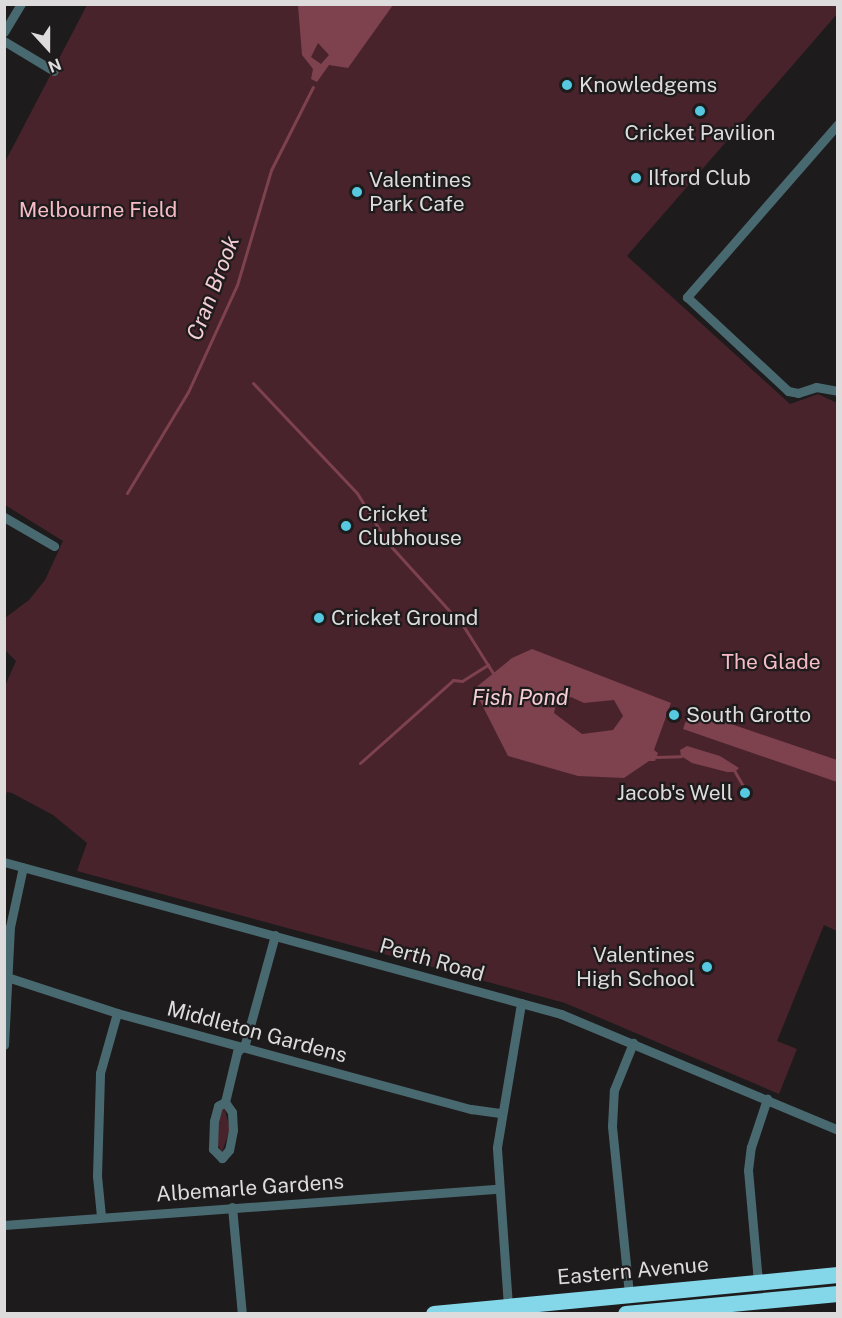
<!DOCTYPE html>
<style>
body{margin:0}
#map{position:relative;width:842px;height:1318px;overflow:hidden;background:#1e1b1c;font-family:"Public Sans",sans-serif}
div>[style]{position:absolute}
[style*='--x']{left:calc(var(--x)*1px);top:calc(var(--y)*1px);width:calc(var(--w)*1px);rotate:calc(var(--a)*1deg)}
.green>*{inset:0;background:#48232b}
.water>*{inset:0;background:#7e414e}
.stream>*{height:3px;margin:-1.5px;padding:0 1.5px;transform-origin:1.5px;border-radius:1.5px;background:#7e414e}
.street>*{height:9px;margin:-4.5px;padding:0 4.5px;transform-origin:4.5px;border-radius:4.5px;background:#496970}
.highway>*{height:16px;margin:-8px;padding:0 8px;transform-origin:8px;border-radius:8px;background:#83d7e9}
.dots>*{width:16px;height:16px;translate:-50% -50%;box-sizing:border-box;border:3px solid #1e1b1c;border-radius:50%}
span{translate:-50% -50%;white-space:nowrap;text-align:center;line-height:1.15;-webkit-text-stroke:4.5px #1e1b1c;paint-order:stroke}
.poi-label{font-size:21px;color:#dddbdc}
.left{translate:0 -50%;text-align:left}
.right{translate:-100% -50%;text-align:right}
.park-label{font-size:21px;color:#f6bbc5}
.street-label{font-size:21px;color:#dddbdc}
.water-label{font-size:22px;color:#f5cdd4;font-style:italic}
.frame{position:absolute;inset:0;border:6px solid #dddbdc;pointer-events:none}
.north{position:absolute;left:18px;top:18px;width:60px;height:60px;-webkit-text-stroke:4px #1e1b1c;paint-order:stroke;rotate:159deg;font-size:16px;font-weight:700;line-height:24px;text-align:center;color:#dddbdc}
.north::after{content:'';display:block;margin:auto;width:21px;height:27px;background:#dddbdc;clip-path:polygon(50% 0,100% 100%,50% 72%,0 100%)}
</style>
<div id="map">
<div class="green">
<i style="clip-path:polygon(87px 5px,837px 5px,837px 14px,627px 256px,790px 404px,818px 394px,837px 403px,837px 931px,824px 925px,777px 1041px,797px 1049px,779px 1094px,565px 1003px,77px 871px,87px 843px,53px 815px,12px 793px,7px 792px,5px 799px,5px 686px,16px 661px,5px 650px,5px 618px,29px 600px,45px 580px,63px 541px,5px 505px,5px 162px)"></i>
<i style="clip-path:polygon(224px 1107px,230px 1129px,222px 1152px,215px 1140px,220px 1110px)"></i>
</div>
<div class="water">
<i style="clip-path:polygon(evenodd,298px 5px,298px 4px,393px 5px,348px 68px,329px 65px,317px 82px,311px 79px,313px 69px,302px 55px,298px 5px,318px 43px,329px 55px,321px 64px,311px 57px,318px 43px)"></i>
<i style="clip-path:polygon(evenodd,532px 649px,671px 703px,654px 750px,658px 753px,655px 761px,649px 761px,624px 778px,578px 776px,508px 756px,474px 689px,512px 658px,532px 649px,571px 697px,584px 703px,614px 700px,623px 716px,613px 730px,582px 734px,554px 713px,556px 704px,571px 697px)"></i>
<i style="clip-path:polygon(690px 710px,837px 760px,837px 782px,683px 729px)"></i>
<i style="clip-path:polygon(687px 746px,720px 756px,739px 768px,735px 772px,727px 772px,692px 763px,681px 756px,680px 750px)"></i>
</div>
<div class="stream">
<i style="--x:253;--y:383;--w:151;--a:46.6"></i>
<i style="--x:357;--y:493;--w:57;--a:58.5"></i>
<i style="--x:387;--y:542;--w:115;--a:47.8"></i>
<i style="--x:464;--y:627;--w:54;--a:57.8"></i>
<i style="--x:127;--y:493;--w:118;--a:-58.9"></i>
<i style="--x:188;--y:392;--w:118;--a:-65.4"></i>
<i style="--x:237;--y:285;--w:120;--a:-73.5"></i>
<i style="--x:271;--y:170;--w:93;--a:-63.2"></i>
<i style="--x:667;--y:714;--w:4;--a:14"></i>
<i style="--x:656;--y:757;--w:25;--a:-2"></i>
<i style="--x:360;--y:763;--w:125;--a:-41.7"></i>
<i style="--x:453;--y:680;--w:9;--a:6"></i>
<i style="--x:462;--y:681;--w:31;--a:-32"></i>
<i style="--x:735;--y:772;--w:16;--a:60"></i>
<i style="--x:744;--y:791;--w:2;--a:63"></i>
</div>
<div class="street">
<i style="--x:4;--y:32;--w:33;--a:-59"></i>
<i style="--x:4;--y:41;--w:58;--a:31"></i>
<i style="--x:838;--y:124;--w:230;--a:131.1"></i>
<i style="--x:687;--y:297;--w:138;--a:42.9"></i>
<i style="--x:788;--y:391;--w:10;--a:11"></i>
<i style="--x:798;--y:393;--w:19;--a:-18"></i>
<i style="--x:816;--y:387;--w:22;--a:10"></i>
<i style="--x:4;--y:517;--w:58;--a:30.1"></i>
<i style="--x:4;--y:862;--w:577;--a:15.26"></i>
<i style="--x:561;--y:1014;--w:300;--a:22.7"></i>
<i style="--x:7;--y:977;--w:116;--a:18.1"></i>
<i style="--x:117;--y:1013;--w:367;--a:15.2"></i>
<i style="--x:471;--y:1109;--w:29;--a:8"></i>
<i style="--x:4;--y:1045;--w:118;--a:-87.1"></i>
<i style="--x:10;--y:927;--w:61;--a:-77.8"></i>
<i style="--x:225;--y:1102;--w:12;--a:55"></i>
<i style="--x:232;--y:1112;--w:18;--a:87"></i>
<i style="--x:233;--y:1130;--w:20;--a:101"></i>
<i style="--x:229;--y:1150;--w:11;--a:131"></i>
<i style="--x:222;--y:1158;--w:13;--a:-135"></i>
<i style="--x:213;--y:1149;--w:28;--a:-88"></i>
<i style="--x:214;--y:1121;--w:16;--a:-75"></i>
<i style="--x:218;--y:1106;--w:8;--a:-30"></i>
<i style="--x:225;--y:1102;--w:51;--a:-76.5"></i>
<i style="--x:237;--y:1052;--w:11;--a:-45"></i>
<i style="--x:245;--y:1044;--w:113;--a:-74.6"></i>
<i style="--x:232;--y:1207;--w:107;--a:84.7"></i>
<i style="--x:101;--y:1216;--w:40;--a:-95.7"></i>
<i style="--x:97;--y:1176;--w:103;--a:-88.3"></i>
<i style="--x:100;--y:1073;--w:62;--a:-74.2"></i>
<i style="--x:4;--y:1225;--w:495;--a:-4.2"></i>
<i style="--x:758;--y:1282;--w:112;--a:-95.1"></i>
<i style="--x:748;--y:1170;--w:23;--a:-83"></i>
<i style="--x:751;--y:1147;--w:51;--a:-71.6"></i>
<i style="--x:629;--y:1294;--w:169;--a:-95.8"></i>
<i style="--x:612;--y:1126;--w:36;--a:-87"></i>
<i style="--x:614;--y:1090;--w:51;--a:-68"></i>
<i style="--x:508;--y:1306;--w:159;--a:-94"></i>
<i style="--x:497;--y:1147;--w:146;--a:-80.5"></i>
</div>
<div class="highway">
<i style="--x:434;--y:1314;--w:406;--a:-5.5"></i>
<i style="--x:626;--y:1314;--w:213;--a:-5.4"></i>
</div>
<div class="dots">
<i style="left:567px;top:85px;background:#56c9e1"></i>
<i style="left:700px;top:111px;background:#56c9e1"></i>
<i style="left:636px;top:178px;background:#56c9e1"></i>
<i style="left:357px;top:192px;background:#56c9e1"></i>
<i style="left:346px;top:526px;background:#56c9e1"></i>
<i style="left:319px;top:618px;background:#56c9e1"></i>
<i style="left:674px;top:715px;background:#56c9e1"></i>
<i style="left:745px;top:793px;background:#56c9e1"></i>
<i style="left:707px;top:967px;background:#56c9e1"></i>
</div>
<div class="poi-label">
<span class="left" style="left:579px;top:85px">Knowledgems</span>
<span style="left:700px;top:133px">Cricket Pavilion</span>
<span class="left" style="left:648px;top:178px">Ilford Club</span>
<span class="left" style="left:369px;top:192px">Valentines<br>Park Cafe</span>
<span class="left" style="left:358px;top:526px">Cricket<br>Clubhouse</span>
<span class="left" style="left:331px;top:618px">Cricket Ground</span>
<span class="left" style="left:686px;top:715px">South Grotto</span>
<span class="right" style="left:733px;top:793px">Jacob's Well</span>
<span class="right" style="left:695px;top:967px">Valentines<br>High School</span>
</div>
<div class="park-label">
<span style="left:98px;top:210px">Melbourne Field</span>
<span style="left:771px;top:662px">The Glade</span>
</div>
<div class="street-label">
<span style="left:432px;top:960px;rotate:16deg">Perth Road</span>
<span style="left:257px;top:1032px;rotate:15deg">Middleton Gardens</span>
<span style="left:250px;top:1188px;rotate:-4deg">Albemarle Gardens</span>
<span style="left:633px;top:1271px;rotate:-5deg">Eastern Avenue</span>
</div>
<div class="water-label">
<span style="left:213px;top:288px;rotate:-69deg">Cran Brook</span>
<span style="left:520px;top:698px">Fish Pond</span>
</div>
<div class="frame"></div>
<div class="north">N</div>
</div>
